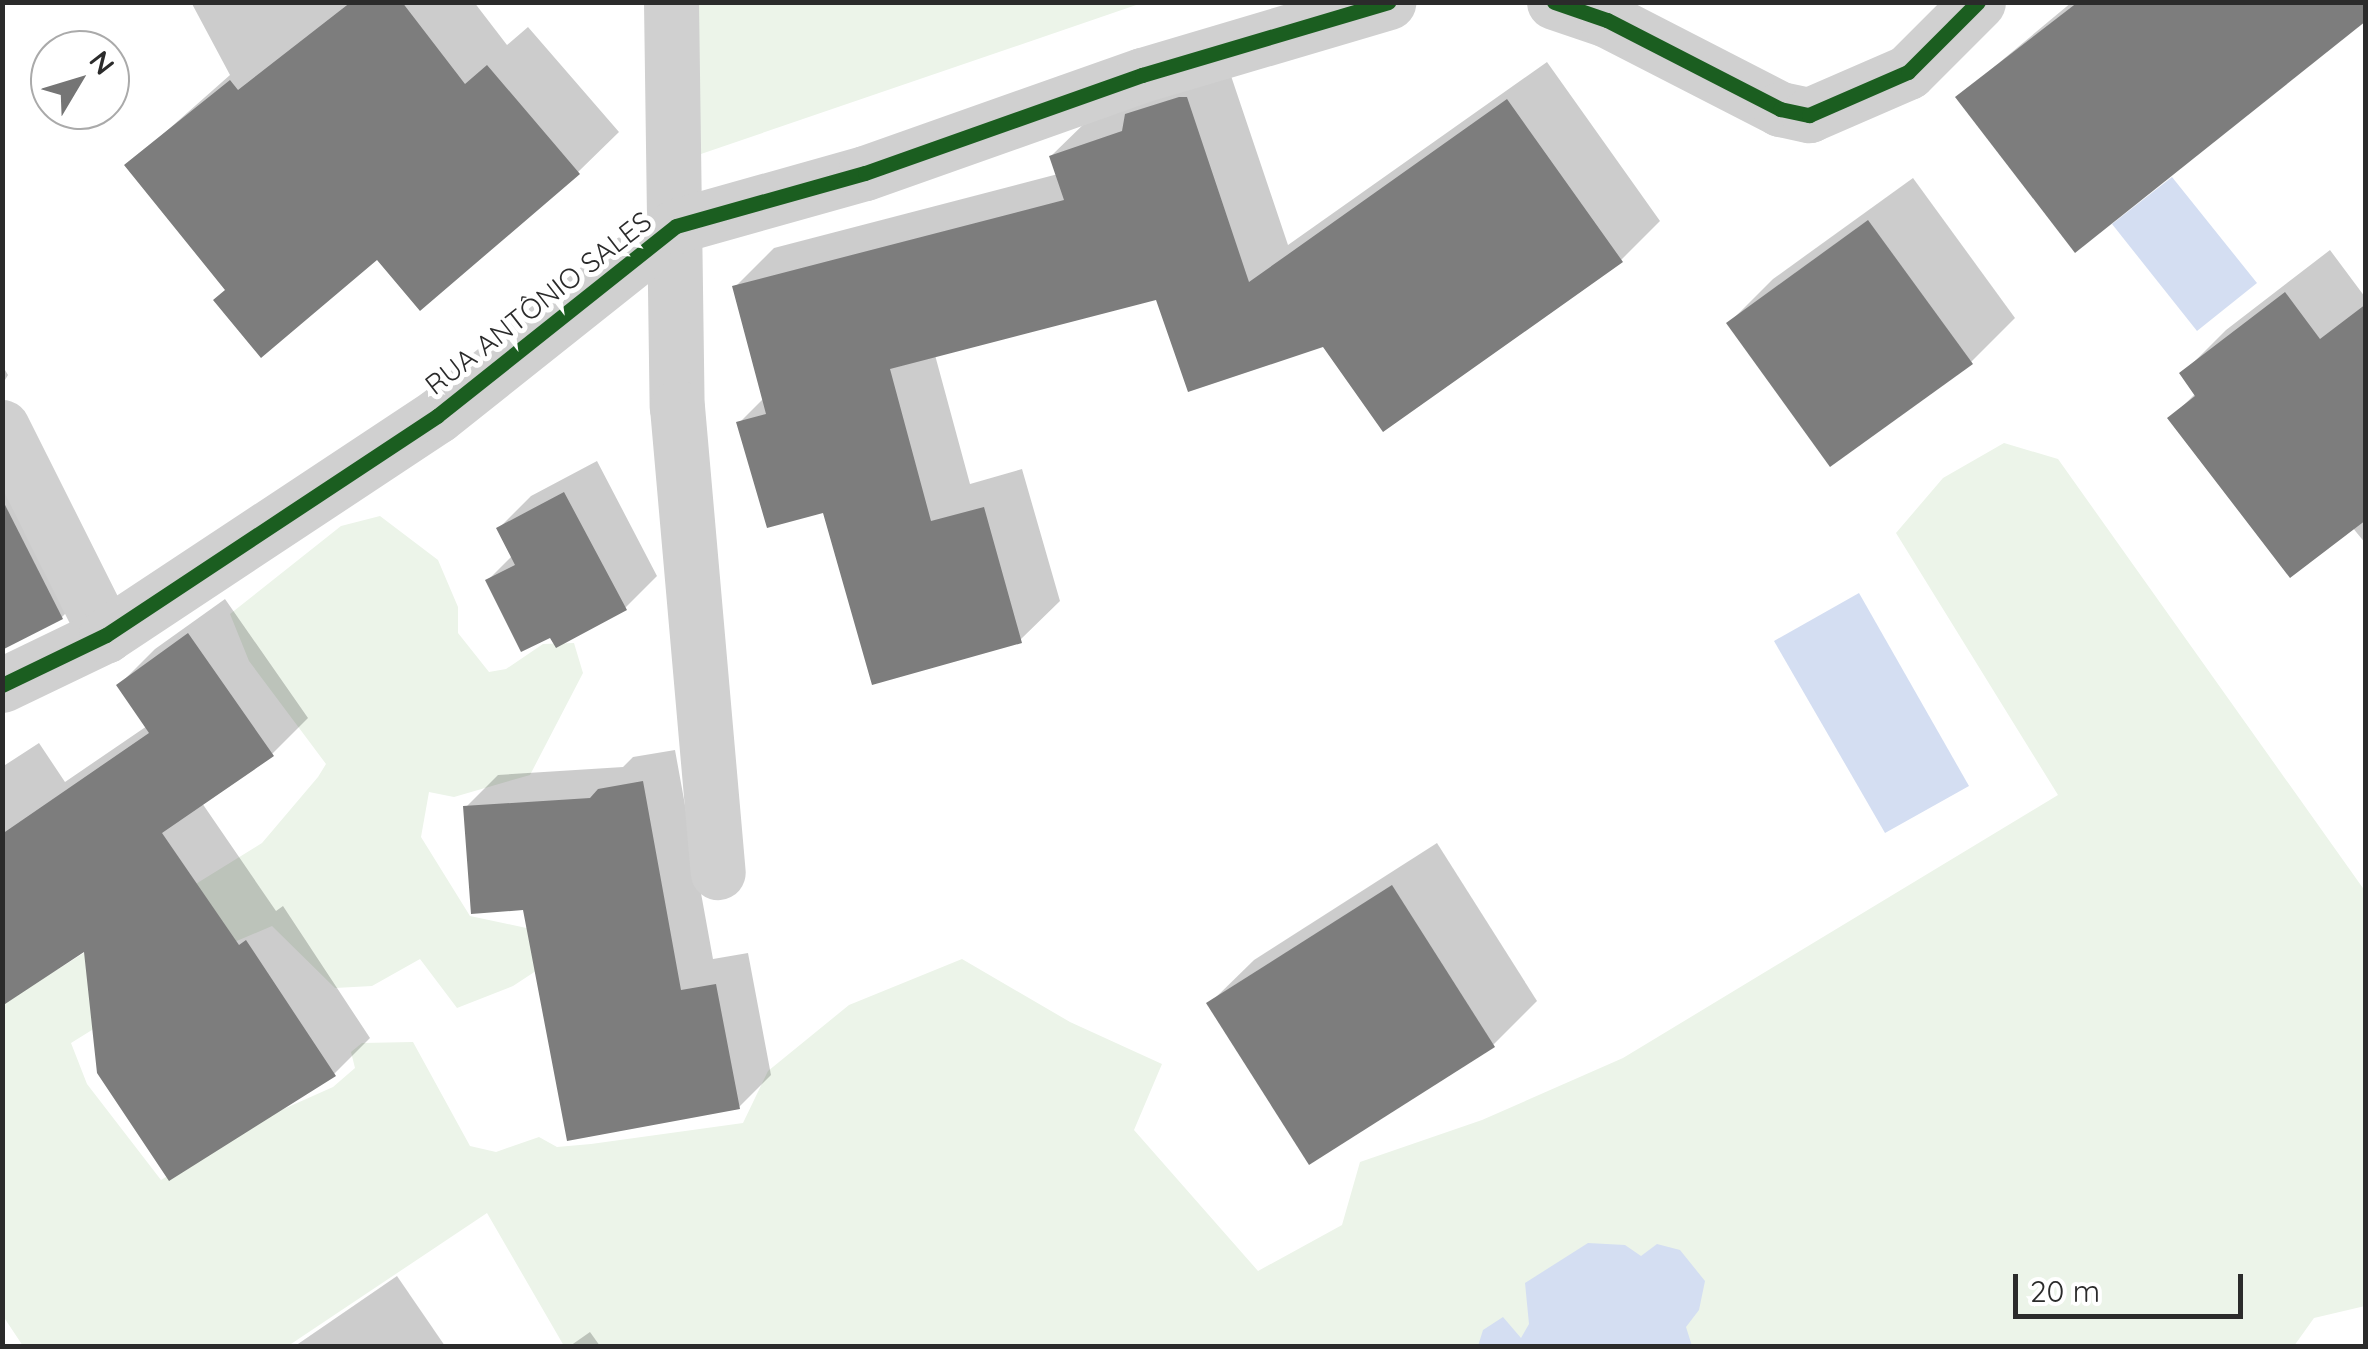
<!DOCTYPE html>
<meta charset="utf-8">
<style>
body{margin:0}
#map{position:relative;width:2368px;height:1349px;overflow:hidden;background:#fff;font-family:Quicksand,sans-serif}
div>[style]{position:absolute}
[style*='--x']{left:calc(var(--x)*1px);top:calc(var(--y)*1px);width:calc(var(--w)*1px);rotate:calc(var(--a)*1deg)}
.green>*{inset:0;background:#ecf4e9}
.water>*{inset:0;background:#d4def2}
.shadow>*{inset:0;background:#0003}
.building>*{inset:0;background:#7d7d7d}
.minor>*{height:55px;margin:-27.5px;padding:0 27.5px;transform-origin:27.5px;border-radius:27.5px;background:#d0d0d0}
.cycleway>*{height:15px;margin:-7.5px;padding:0 7.5px;transform-origin:7.5px;border-radius:7.5px;background:#1b5e20}
span{translate:-50% -50%;white-space:nowrap;text-align:center;line-height:1.15;-webkit-text-stroke:10px #fff;paint-order:stroke}
.street-label{font-size:28px;color:#2b2b2b}
.frame{position:absolute;inset:0;border:5px solid #2b2b2b;pointer-events:none}
.north{position:absolute;left:30px;top:30px;width:100px;height:100px;box-sizing:border-box;background:#fff;border:2px solid #aaa;border-radius:50%;rotate:52deg;font-size:28px;font-weight:700;line-height:40px;text-align:center;color:#2b2b2b}
.north::after{content:'';display:block;margin:auto;width:35px;height:45px;background:#757575;clip-path:polygon(50% 0,100% 100%,50% 72%,0 100%)}
.scale{position:absolute;left:2013px;top:1274px;width:230px;height:45px;box-sizing:border-box;border:5px solid #2b2b2b;border-top:0;padding-left:12px;font-size:30px;line-height:35px;white-space:nowrap;color:#2b2b2b;-webkit-text-stroke:8px #fff;paint-order:stroke}
</style>
<div id="map">
<div class="green">
<i style="clip-path:polygon(691px 2px,1142px 3px,698px 155px)"></i>
<i style="clip-path:polygon(2004px 443px,2058px 459px,2365px 891px,2365px 1306px,2314px 1318px,2294px 1346px,564px 1346px,487px 1213px,288px 1346px,23px 1346px,3px 1316px,3px 1003px,262px 843px,318px 777px,326px 764px,249px 661px,230px 614px,341px 526px,380px 516px,438px 560px,458px 607px,458px 633px,489px 672px,506px 669px,543px 644px,574px 643px,583px 673px,530px 775px,454px 797px,429px 792px,421px 837px,470px 916px,531px 929px,545px 965px,513px 986px,457px 1008px,420px 959px,372px 986px,335px 988px,272px 926px,232px 943px,71px 1043px,87px 1084px,161px 1180px,259px 1120px,333px 1087px,355px 1068px,351px 1052px,362px 1043px,413px 1042px,470px 1146px,496px 1152px,539px 1137px,557px 1147px,591px 1144px,743px 1123px,768px 1071px,849px 1005px,962px 959px,1070px 1022px,1162px 1064px,1134px 1130px,1258px 1271px,1342px 1225px,1360px 1162px,1482px 1120px,1623px 1058px,2058px 795px,1896px 533px,1943px 478px)"></i>
</div>
<div class="water">
<i style="clip-path:polygon(2172px 177px,2257px 283px,2197px 331px,2112px 224px)"></i>
<i style="clip-path:polygon(1859px 593px,1969px 786px,1885px 833px,1774px 641px)"></i>
<i style="clip-path:polygon(1588px 1243px,1625px 1245px,1641px 1256px,1657px 1244px,1680px 1250px,1705px 1281px,1699px 1310px,1686px 1327px,1692px 1346px,1478px 1346px,1483px 1330px,1503px 1317px,1521px 1338px,1529px 1324px,1525px 1283px)"></i>
</div>
<div class="shadow">
<i style="clip-path:polygon(191px 2px,474px 2px,507px 45px,528px 27px,619px 132px,578px 172px,377px 256px,228px 289px,127px 166px,230px 75px)"></i>
<i style="clip-path:polygon(2072px 2px,2366px 2px,1958px 97px)"></i>
<i style="clip-path:polygon(1225px 58px,1288px 245px,1547px 62px,1660px 221px,1621px 260px,1324px 344px,1158px 297px,935px 355px,970px 484px,1022px 469px,1060px 601px,1020px 640px,825px 510px,739px 423px,764px 398px,735px 287px,774px 248px,1058px 174px,1051px 156px,1091px 117px)"></i>
<i style="clip-path:polygon(1913px 178px,2015px 318px,1971px 362px,1729px 323px,1773px 279px)"></i>
<i style="clip-path:polygon(2330px 250px,2365px 297px,2366px 544px,2352px 527px,2170px 419px,2196px 393px,2182px 374px,2226px 330px)"></i>
<i style="clip-path:polygon(2px 365px,8px 375px,2px 385px)"></i>
<i style="clip-path:polygon(2px 418px,89px 590px,62px 617px,2px 643px)"></i>
<i style="clip-path:polygon(597px 461px,657px 576px,625px 608px,550px 635px,488px 580px,513px 555px,499px 528px,531px 496px)"></i>
<i style="clip-path:polygon(225px 599px,308px 718px,272px 754px,202px 803px,276px 911px,283px 906px,370px 1038px,334px 1074px,86px 948px,2px 990px,2px 767px,39px 743px,65px 782px,147px 726px,119px 685px,155px 649px)"></i>
<i style="clip-path:polygon(675px 750px,713px 959px,748px 953px,771px 1075px,739px 1107px,525px 908px,466px 807px,498px 775px,623px 767px,633px 757px)"></i>
<i style="clip-path:polygon(1437px 843px,1537px 1001px,1493px 1045px,1210px 1003px,1254px 960px)"></i>
<i style="clip-path:polygon(397px 1276px,445px 1346px,295px 1346px)"></i>
<i style="clip-path:polygon(590px 1332px,600px 1346px,570px 1346px)"></i>
</div>
<div class="building">
<i style="clip-path:polygon(351px 2px,402px 2px,465px 84px,487px 65px,580px 174px,420px 311px,377px 260px,261px 358px,213px 300px,225px 290px,124px 165px,230px 80px,238px 90px)"></i>
<i style="clip-path:polygon(2078px 2px,2366px 2px,2366px 21px,2075px 253px,1955px 97px)"></i>
<i style="clip-path:polygon(1179px 97px,1187px 97px,1249px 282px,1507px 99px,1623px 262px,1383px 432px,1323px 347px,1188px 392px,1156px 300px,890px 369px,931px 521px,984px 507px,1022px 643px,872px 685px,823px 513px,767px 528px,736px 422px,766px 414px,732px 286px,1064px 200px,1049px 156px,1122px 131px,1125px 114px)"></i>
<i style="clip-path:polygon(1868px 220px,1973px 364px,1830px 467px,1726px 323px)"></i>
<i style="clip-path:polygon(2285px 292px,2320px 339px,2366px 304px,2366px 520px,2290px 578px,2167px 418px,2195px 396px,2179px 373px)"></i>
<i style="clip-path:polygon(564px 492px,627px 610px,556px 648px,550px 638px,521px 652px,485px 580px,515px 565px,496px 528px)"></i>
<i style="clip-path:polygon(2px 499px,63px 619px,2px 650px)"></i>
<i style="clip-path:polygon(188px 633px,274px 756px,162px 833px,239px 945px,246px 940px,336px 1076px,169px 1181px,97px 1073px,84px 952px,2px 1006px,2px 834px,149px 733px,116px 685px)"></i>
<i style="clip-path:polygon(643px 781px,681px 990px,716px 984px,740px 1109px,567px 1141px,523px 910px,471px 914px,463px 806px,590px 798px,598px 789px)"></i>
<i style="clip-path:polygon(1392px 885px,1495px 1047px,1309px 1165px,1206px 1003px)"></i>
</div>
<div class="minor">
<i style="--x:671;--y:2;--w:405;--a:89.2"></i>
<i style="--x:677;--y:407;--w:467;--a:85"></i>
<i style="--x:1554;--y:2;--w:56;--a:18.8"></i>
<i style="--x:1607;--y:20;--w:195;--a:27.2"></i>
<i style="--x:1780;--y:109;--w:30;--a:12"></i>
<i style="--x:1809;--y:115;--w:108;--a:-23.5"></i>
<i style="--x:1908;--y:72;--w:99;--a:-45"></i>
<i style="--x:2;--y:427;--w:233;--a:63.4"></i>
<i style="--x:2;--y:685;--w:115;--a:-25.7"></i>
<i style="--x:106;--y:635;--w:397;--a:-33.5"></i>
<i style="--x:437;--y:416;--w:305;--a:-38.5"></i>
<i style="--x:676;--y:226;--w:196;--a:-15.7"></i>
<i style="--x:865;--y:173;--w:294;--a:-19.5"></i>
<i style="--x:1142;--y:75;--w:257;--a:-16.5"></i>
</div>
<div class="cycleway">
<i style="--x:1554;--y:2;--w:56;--a:18.8"></i>
<i style="--x:1607;--y:20;--w:195;--a:27.2"></i>
<i style="--x:1780;--y:109;--w:30;--a:12"></i>
<i style="--x:1809;--y:115;--w:108;--a:-23.5"></i>
<i style="--x:1908;--y:72;--w:99;--a:-45"></i>
<i style="--x:2;--y:685;--w:115;--a:-25.7"></i>
<i style="--x:106;--y:635;--w:397;--a:-33.5"></i>
<i style="--x:437;--y:416;--w:305;--a:-38.5"></i>
<i style="--x:676;--y:226;--w:196;--a:-15.7"></i>
<i style="--x:865;--y:173;--w:294;--a:-19.5"></i>
<i style="--x:1142;--y:75;--w:257;--a:-16.5"></i>
</div>
<div class="street-label">
<span style="left:538px;top:303px;rotate:-38deg">RUA ANTÔNIO SALES</span>
</div>
<div class="frame"></div>
<div class="north">N</div>
<div class="scale">20 m</div>
</div>
